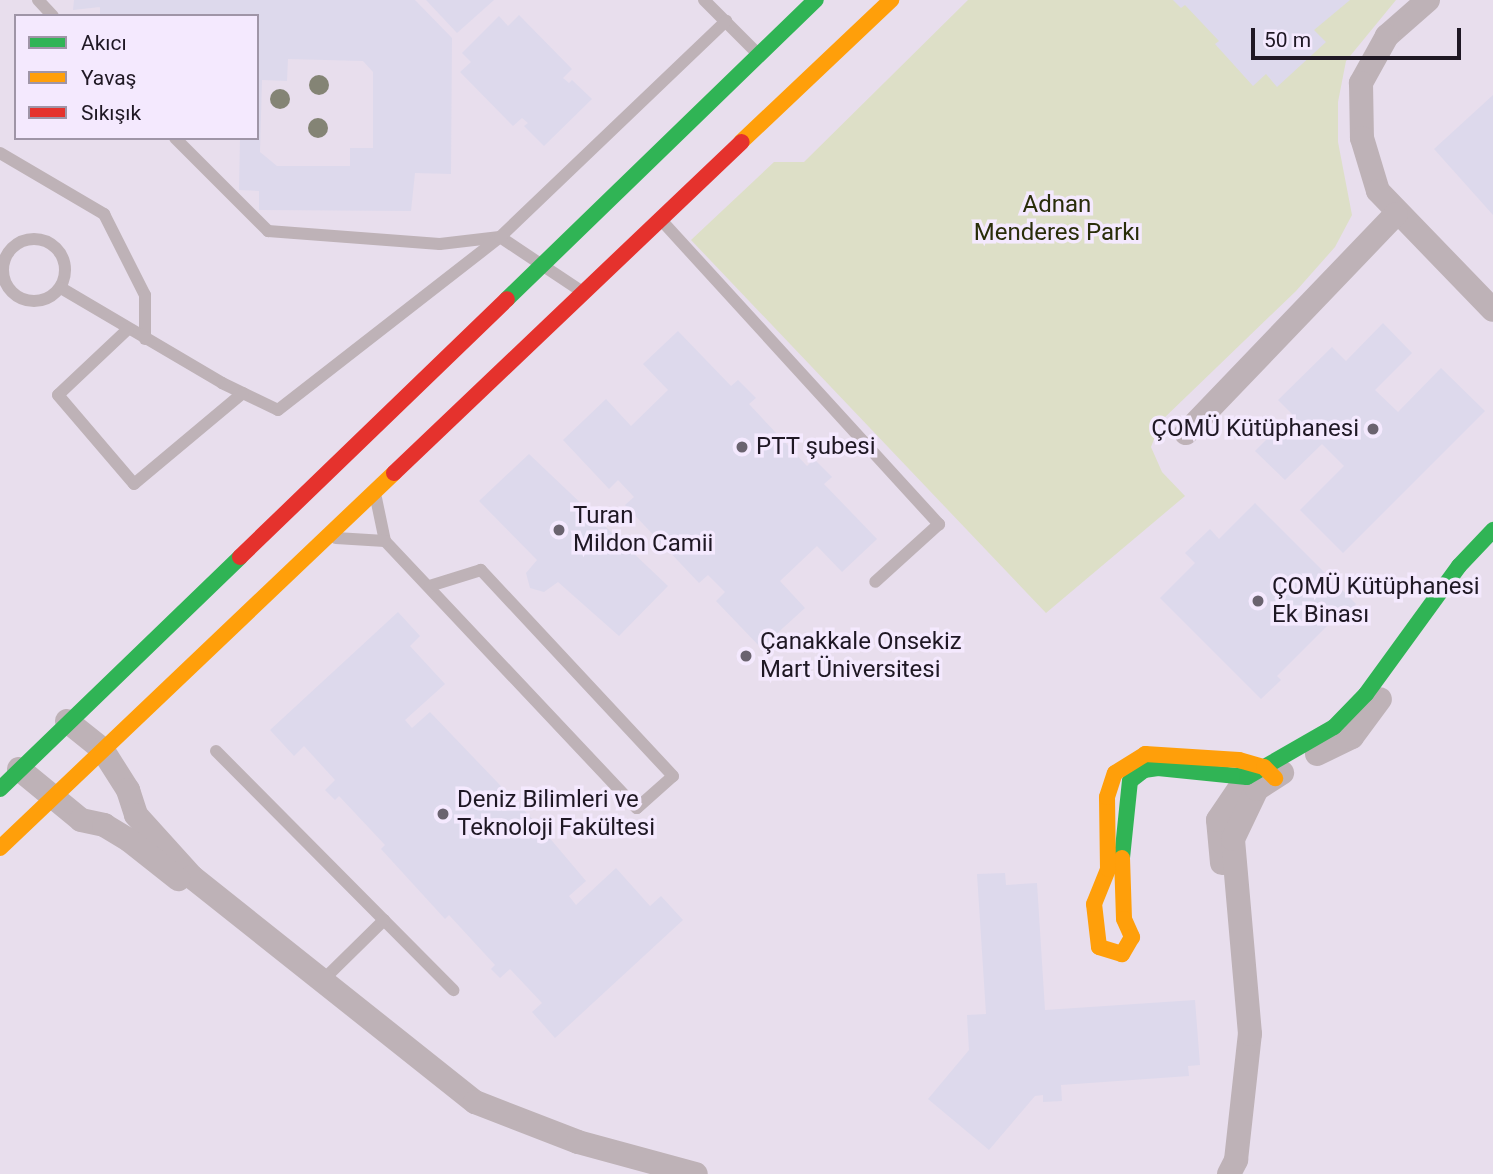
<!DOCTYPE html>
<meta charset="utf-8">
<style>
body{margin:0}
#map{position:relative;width:1493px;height:1174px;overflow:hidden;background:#f4eef9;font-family:Roboto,sans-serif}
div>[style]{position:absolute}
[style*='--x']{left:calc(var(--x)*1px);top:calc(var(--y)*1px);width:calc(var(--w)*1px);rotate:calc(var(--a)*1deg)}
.education>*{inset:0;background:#e8deed}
.green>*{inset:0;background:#dddfc7}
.building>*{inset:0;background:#ddd9ec}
.lane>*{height:12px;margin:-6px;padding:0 6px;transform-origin:6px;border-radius:6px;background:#beb2b7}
.lane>.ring{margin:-6px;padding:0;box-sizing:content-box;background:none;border:12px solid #beb2b7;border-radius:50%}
.street>*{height:24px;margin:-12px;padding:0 12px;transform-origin:12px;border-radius:12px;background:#beb2b7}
.fast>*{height:16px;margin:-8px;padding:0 8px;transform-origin:8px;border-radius:8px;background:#30b455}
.slow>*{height:16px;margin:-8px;padding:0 8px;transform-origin:8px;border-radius:8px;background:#ff9f0a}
.jam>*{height:16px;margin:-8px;padding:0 8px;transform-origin:8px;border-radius:8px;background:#e5322d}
.trees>*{width:20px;height:20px;margin:-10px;border-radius:50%;background:#848475}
.dots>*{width:19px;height:19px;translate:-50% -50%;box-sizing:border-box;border:4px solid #f4e9fe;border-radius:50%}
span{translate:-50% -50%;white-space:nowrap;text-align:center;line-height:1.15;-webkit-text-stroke:7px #f4e9fe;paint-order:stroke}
.park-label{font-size:24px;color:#292d09}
.poi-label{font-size:24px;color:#1f1824}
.right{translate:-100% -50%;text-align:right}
.left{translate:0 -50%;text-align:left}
.legend{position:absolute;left:14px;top:14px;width:245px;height:126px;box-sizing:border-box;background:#f4e9fe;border:2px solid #9f95a7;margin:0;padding:9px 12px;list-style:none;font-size:21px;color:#1f1824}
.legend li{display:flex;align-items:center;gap:14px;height:35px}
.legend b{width:35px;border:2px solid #9f95a7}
.scale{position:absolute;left:1251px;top:28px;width:210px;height:32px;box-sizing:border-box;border:4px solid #1f1824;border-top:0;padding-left:9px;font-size:21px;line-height:24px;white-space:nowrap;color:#1f1824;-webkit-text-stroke:5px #f4e9fe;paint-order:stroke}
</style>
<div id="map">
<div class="education">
<i style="clip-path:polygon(evenodd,0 0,1493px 0,1493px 1174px,0 1174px,0 0,16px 16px,257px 16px,257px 138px,16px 138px,16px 16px)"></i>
</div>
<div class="green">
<i style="clip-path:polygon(968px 0,1396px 0,1346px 61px,1338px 102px,1338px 142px,1352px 215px,1335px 247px,1296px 291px,1161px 421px,1151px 447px,1162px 472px,1185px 496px,1046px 613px,691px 240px,774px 162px,804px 162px)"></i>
</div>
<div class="building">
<i style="clip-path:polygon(evenodd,74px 0,415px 0,452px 38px,451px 174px,415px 173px,411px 211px,259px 210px,259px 191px,239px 190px,240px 138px,257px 138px,257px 16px,100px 16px,100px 7px,73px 10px,74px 0,288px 59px,363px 61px,373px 72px,373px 148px,350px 148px,350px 166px,277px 166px,260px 152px,262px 80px,287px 81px,288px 59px)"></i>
<i style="clip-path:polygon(426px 0,494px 0,457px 33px)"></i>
<i style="clip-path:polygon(1173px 0,1350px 0,1314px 30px,1326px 42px,1277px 87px,1266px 74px,1253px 86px,1215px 44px,1219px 41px,1185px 5px,1181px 8px)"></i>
<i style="clip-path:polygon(519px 15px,572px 69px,563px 78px,569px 83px,572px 80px,592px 99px,544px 146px,524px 126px,528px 123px,522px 118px,513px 126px,460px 72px,471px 62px,462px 53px,499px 16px,508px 26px)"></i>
<i style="clip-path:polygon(1493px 95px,1493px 215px,1434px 149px)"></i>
<i style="clip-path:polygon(1383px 323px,1412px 353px,1375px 390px,1398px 412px,1441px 368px,1485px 411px,1343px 553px,1300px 510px,1344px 466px,1322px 444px,1285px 480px,1255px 451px,1292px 414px,1278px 400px,1332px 347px,1346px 361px)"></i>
<i style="clip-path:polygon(678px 331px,731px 386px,738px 380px,756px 398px,749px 404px,807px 466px,814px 459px,832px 477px,824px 484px,877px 539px,842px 572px,817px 546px,780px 581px,805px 608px,761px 648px,716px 601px,725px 592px,708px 575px,699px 583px,625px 505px,634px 497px,618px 480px,609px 489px,563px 440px,606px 399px,631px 426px,668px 390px,643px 364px)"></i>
<i style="clip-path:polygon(529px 454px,668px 586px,619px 636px,558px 582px,544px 592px,530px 588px,526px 573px,537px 560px,479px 501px)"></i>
<i style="clip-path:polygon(1255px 503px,1356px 604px,1337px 624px,1333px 620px,1277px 676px,1281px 680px,1261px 699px,1160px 598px,1195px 563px,1185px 553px,1210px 529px,1219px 539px)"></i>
<i style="clip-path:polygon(398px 612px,420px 636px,410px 646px,445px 684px,405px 720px,412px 728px,430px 712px,542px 829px,586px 881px,569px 896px,576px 905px,616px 868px,650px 906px,661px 896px,683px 920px,555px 1038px,532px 1012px,542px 1003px,510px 969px,500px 978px,491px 969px,495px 965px,449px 915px,445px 919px,381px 849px,385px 845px,339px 796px,335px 800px,325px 790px,335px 780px,304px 746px,294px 756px,270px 730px)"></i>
<i style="clip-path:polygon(1005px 873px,1006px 885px,1037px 883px,1045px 1010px,1195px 1000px,1200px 1065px,1188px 1066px,1189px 1076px,1061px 1085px,1062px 1101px,1043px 1102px,1043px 1095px,1035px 1096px,989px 1150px,928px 1099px,969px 1050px,967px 1015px,986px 1014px,977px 874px)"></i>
</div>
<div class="lane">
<i style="--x:38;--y:0;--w:22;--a:47"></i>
<i style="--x:704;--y:0;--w:76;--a:45"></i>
<i style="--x:175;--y:138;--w:132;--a:45"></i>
<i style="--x:268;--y:231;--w:172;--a:4.3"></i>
<i style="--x:440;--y:244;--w:60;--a:-6.7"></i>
<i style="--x:500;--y:237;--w:97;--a:33.7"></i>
<i style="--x:0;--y:153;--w:121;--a:30.4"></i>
<i style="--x:104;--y:214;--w:91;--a:63.2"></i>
<i style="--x:145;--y:295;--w:44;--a:90"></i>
<i style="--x:662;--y:221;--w:411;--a:47.6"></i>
<i style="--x:939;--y:524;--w:86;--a:137.8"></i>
<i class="ring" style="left:3px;top:239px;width:50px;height:50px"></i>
<i style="--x:61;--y:288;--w:187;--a:30.5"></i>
<i style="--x:222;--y:383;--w:62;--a:25.7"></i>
<i style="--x:278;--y:410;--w:281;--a:-37.9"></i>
<i style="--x:500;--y:237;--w:313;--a:-43.7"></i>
<i style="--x:128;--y:329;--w:96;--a:136.7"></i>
<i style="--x:58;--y:395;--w:117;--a:49.5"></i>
<i style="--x:134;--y:484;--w:142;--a:-39.9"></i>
<i style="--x:376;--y:498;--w:44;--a:78.2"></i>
<i style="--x:385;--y:541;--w:367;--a:46.7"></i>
<i style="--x:637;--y:808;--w:48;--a:-41.6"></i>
<i style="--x:673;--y:776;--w:282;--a:-133"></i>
<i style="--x:481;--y:570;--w:53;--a:162.6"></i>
<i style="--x:336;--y:538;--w:49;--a:3.5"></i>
<i style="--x:216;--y:751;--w:337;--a:45.2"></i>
<i style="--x:322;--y:981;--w:87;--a:-44.5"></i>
</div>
<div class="street">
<i style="--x:1428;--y:0;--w:55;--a:138.7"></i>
<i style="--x:1387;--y:36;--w:54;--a:119"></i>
<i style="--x:1361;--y:83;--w:55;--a:89"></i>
<i style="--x:1362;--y:138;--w:55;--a:73.2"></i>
<i style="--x:1378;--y:191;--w:165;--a:46"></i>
<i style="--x:1186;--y:433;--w:303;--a:-46.2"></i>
<i style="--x:67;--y:721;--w:45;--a:38.7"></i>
<i style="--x:102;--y:749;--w:49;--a:57.6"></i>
<i style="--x:128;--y:790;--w:26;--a:72"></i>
<i style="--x:136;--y:815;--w:84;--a:47.9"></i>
<i style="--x:192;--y:877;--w:362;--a:38.5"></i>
<i style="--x:475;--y:1102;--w:110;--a:21.2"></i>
<i style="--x:578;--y:1142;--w:122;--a:15.2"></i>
<i style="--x:1317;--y:754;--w:39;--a:-26"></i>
<i style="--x:1352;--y:737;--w:47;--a:-53.6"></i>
<i style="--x:19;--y:769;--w:80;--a:39.4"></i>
<i style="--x:81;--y:820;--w:24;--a:12"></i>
<i style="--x:104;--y:825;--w:29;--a:31"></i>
<i style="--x:129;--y:840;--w:63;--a:38.5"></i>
<i style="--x:1222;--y:863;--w:43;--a:-95.3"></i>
<i style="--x:1218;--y:820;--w:52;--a:-56"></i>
<i style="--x:1247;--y:777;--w:12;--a:48"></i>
<i style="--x:1229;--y:1174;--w:16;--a:-63"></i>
<i style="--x:1236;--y:1160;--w:127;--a:-83.7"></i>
<i style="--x:1250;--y:1034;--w:196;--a:-95"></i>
<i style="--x:1233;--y:839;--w:55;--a:-64.4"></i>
<i style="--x:1257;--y:789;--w:30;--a:-33"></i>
</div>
<div class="fast">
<i style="--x:507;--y:299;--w:430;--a:-44.1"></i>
<i style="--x:0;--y:789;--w:334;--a:-44"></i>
<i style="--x:1122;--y:858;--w:77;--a:-84.1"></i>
<i style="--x:1130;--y:781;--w:18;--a:-38"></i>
<i style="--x:1144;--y:770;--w:14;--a:-8"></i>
<i style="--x:1158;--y:768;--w:89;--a:5.8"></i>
<i style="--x:1247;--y:777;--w:100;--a:-29.9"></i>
<i style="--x:1334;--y:727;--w:46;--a:-45.9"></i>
<i style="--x:1366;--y:694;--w:158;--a:-54"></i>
<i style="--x:1459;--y:566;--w:50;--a:-46.6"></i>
</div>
<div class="slow">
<i style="--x:741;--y:142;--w:207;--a:-43.4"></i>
<i style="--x:0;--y:848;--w:544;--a:-43.58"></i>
<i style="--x:1122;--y:858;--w:61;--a:88.1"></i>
<i style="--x:1124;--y:919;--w:20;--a:66"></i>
<i style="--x:1132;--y:937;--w:20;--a:120"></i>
<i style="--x:1122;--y:954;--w:24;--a:-163"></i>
<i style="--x:1099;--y:947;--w:43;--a:-96.6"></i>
<i style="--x:1094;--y:904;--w:38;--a:-68"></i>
<i style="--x:1108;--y:869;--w:72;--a:-90.8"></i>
<i style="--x:1107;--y:797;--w:25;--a:-72"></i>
<i style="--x:1115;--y:773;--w:36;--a:-32"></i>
<i style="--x:1145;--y:754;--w:94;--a:3.7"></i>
<i style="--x:1239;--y:760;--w:26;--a:16"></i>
<i style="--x:1264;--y:767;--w:16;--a:45"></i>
</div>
<div class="jam">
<i style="--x:394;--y:473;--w:480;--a:-43.6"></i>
<i style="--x:240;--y:557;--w:371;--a:-44"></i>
</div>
<div class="trees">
<i style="left:319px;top:85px"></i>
<i style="left:280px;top:99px"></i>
<i style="left:318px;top:128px"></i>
</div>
<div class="dots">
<i style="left:1373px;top:429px;background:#6a636f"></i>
<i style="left:742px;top:447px;background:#6a636f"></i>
<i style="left:559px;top:530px;background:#6a636f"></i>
<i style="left:1258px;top:601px;background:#6a636f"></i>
<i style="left:746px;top:656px;background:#6a636f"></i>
<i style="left:443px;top:814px;background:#6a636f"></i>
</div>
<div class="park-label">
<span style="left:1057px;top:219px">Adnan<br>Menderes Parkı</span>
</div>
<div class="poi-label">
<span class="right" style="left:1359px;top:429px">ÇOMÜ Kütüphanesi</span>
<span class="left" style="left:756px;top:447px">PTT şubesi</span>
<span class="left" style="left:573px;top:530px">Turan<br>Mildon Camii</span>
<span class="left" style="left:1272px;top:601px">ÇOMÜ Kütüphanesi<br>Ek Binası</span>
<span class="left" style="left:760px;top:656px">Çanakkale Onsekiz<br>Mart Üniversitesi</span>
<span class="left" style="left:457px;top:814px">Deniz Bilimleri ve<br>Teknoloji Fakültesi</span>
</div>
<ul class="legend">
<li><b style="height:9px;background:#30b455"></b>Akıcı</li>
<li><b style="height:9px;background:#ff9f0a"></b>Yavaş</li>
<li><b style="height:9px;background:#e5322d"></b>Sıkışık</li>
</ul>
<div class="scale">50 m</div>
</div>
